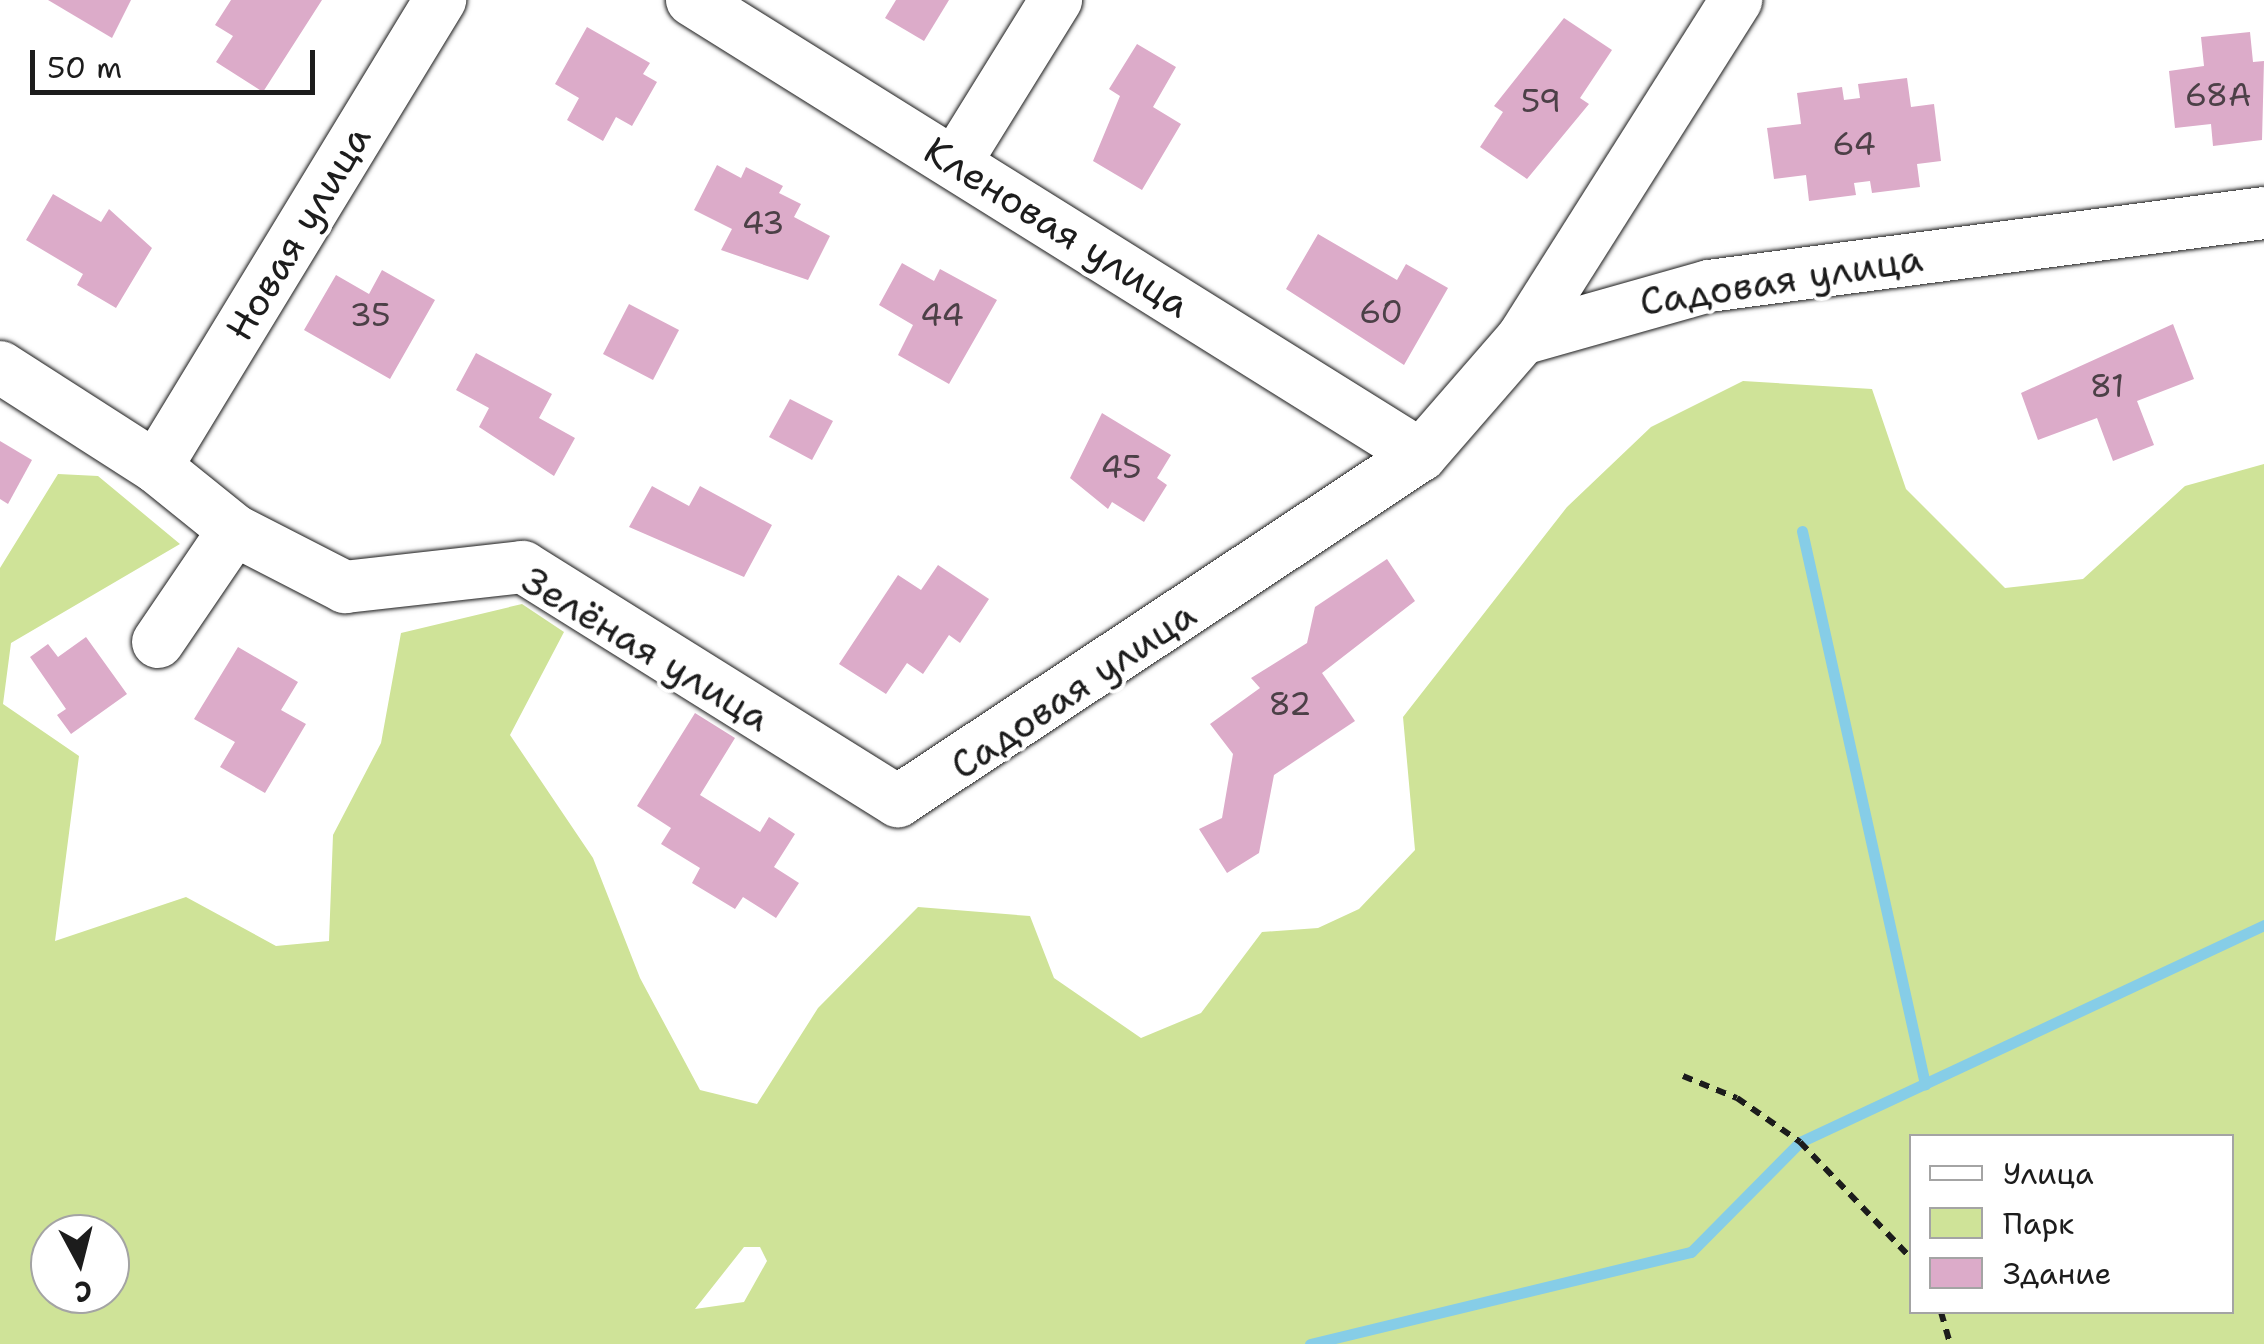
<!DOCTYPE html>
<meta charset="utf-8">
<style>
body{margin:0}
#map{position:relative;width:2264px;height:1344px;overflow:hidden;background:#fff;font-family:"Shantell Sans",sans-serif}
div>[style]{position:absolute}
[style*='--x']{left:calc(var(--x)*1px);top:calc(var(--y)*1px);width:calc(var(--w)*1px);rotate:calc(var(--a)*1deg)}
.green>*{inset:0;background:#cfe398}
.stream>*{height:11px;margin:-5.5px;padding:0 5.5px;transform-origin:5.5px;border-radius:5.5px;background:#86cde7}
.building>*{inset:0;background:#dcabc9}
.path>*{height:6px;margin-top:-3px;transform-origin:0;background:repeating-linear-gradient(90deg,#1c1c1c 0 10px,transparent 0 18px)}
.roads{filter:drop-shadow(0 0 2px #1c1c1c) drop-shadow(0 0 2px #1c1c1c)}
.minor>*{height:52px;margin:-26px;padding:0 26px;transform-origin:26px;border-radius:26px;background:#fff}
span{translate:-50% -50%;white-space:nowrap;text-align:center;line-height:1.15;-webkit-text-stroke:8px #fff;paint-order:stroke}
.number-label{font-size:32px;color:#4c4047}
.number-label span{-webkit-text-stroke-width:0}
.street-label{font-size:38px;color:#1c1c1c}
.legend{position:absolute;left:1909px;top:1134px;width:325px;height:180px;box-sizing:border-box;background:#fff;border:2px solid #a4a4a4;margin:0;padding:12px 18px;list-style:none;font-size:30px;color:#1c1c1c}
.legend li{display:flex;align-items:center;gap:20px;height:50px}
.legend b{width:50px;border:2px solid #a4a4a4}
.north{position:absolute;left:30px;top:1214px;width:100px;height:100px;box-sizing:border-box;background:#fff;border:2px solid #a4a4a4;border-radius:50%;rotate:173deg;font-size:28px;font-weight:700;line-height:40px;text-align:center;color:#1c1c1c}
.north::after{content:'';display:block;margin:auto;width:35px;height:45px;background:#1c1c1c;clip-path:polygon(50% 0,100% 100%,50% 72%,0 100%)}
.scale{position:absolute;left:30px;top:50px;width:285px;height:45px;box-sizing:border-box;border:5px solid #1c1c1c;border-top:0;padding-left:12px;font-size:30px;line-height:35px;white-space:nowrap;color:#1c1c1c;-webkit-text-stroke:8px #fff;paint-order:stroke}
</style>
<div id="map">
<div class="green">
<i style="clip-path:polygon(evenodd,1743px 381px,1872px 389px,1906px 489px,2005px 588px,2083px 579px,2185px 486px,2264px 464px,2264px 1344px,0 1344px,0 568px,58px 474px,98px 476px,180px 544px,11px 643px,3px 704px,79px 756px,55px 941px,186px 897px,276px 946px,329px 941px,333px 835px,381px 743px,401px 633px,522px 604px,564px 632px,510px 735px,593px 858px,640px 978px,700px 1090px,757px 1104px,818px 1008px,918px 907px,1030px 916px,1054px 978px,1141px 1038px,1201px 1013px,1262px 932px,1318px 928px,1359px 909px,1415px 850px,1403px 717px,1567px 507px,1651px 427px,1743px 381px,1912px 1136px,2232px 1136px,2232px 1312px,1912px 1312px,1912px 1136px,1743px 381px,50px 1234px,110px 1234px,110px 1294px,50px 1294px,50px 1234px,1743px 381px,744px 1247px,760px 1247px,767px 1261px,744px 1302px,695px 1309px,744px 1247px)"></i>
</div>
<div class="stream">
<i style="--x:1802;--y:531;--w:567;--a:77.46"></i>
<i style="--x:1310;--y:1344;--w:392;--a:-13.6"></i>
<i style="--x:1691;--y:1252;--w:155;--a:-45.3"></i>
<i style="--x:1800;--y:1142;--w:512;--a:-25.06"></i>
</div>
<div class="building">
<i style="clip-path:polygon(48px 0,131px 0,112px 38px)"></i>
<i style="clip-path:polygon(231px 0,322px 0,263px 92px,216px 62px,233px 36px,215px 25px)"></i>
<i style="clip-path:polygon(896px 0,949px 0,924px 41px,885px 18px)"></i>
<i style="clip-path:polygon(1564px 18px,1612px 50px,1580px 98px,1589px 104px,1527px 179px,1480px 147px,1503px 112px,1494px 106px)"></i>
<i style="clip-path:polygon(587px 27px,650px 63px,643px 74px,657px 82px,632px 126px,616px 117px,603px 141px,567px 120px,579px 98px,555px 84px)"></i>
<i style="clip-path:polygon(2250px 32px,2253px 62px,2264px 61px,2262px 140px,2213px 146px,2211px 124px,2175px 128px,2169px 71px,2204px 66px,2201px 37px)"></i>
<i style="clip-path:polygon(1137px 44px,1176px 67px,1153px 107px,1181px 124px,1142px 190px,1093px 161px,1120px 96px,1109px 89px)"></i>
<i style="clip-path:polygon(1907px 78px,1911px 107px,1934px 104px,1941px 161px,1917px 164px,1920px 187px,1872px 193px,1870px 181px,1854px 183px,1856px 195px,1809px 201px,1806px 175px,1774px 179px,1767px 128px,1801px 124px,1797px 93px,1842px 87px,1844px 100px,1860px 98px,1858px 84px)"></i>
<i style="clip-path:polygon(717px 165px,741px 178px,746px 167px,783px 186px,779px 193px,801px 204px,794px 217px,830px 236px,808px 280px,721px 250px,732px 229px,694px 210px)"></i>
<i style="clip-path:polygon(53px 194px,101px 222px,109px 209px,152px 248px,116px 308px,77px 285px,83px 274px,26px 240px)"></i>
<i style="clip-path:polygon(1318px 234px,1397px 280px,1406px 264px,1448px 288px,1404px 365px,1286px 289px)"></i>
<i style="clip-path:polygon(902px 263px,934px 281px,940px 269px,997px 300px,949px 384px,898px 355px,913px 325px,879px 305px)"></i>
<i style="clip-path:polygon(382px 270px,435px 300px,390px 379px,304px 330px,336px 275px,369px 294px)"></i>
<i style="clip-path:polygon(629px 304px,679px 330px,653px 380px,603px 354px)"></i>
<i style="clip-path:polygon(2173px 324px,2194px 379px,2137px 401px,2154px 445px,2113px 461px,2097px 418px,2038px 440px,2021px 393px)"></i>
<i style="clip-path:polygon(476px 353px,552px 394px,539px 418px,575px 438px,554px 476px,479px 427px,489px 408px,456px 390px)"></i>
<i style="clip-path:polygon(790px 399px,833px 421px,812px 460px,769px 437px)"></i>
<i style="clip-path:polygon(1102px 413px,1171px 455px,1157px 478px,1167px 485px,1144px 522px,1112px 502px,1108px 509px,1070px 478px)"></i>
<i style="clip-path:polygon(0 441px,32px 460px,8px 504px,0 499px)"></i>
<i style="clip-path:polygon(652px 486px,689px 506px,700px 486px,772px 525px,744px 577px,629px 527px)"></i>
<i style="clip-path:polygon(1387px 559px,1415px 601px,1322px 673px,1355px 721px,1274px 775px,1259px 853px,1227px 873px,1199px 829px,1222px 818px,1233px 754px,1210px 724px,1260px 688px,1251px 678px,1307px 643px,1315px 607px)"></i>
<i style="clip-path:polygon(938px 565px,989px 599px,960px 643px,949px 635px,923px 674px,907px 663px,886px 694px,839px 664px,898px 575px,921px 590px)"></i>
<i style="clip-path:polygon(86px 637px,127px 694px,71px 734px,57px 715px,66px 709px,30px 657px,48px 644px,58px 657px)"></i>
<i style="clip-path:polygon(238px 647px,298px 682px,281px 710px,306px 724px,265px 793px,220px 767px,235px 742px,194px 719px)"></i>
<i style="clip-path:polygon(695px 713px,735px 738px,700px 795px,760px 832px,769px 817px,795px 834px,774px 867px,799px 883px,776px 918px,743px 897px,735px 909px,692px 883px,700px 868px,661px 844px,671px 828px,637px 806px)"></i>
</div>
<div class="path">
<i style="--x:1683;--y:1076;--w:58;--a:22.2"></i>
<i style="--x:1737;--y:1098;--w:77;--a:34.9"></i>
<i style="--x:1800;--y:1142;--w:162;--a:46.3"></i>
<i style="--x:1941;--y:1312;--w:33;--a:74"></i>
</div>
<div class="roads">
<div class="minor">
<i style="--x:692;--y:0;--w:859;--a:31.97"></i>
<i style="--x:955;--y:163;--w:192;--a:-58.2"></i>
<i style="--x:1522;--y:339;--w:401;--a:-57.7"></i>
<i style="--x:0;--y:367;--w:185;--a:32.7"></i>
<i style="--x:156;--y:467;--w:100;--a:38.9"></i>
<i style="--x:234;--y:530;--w:125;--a:27.2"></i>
<i style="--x:345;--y:587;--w:179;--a:-6.4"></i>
<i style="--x:523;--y:567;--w:442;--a:32"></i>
<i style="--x:898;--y:801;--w:627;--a:-33.49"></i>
<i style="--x:1421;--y:455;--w:154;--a:-49"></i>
<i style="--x:1522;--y:339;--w:194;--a:-15.8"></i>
<i style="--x:1709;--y:286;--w:560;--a:-7.49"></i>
<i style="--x:156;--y:467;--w:547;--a:-58.69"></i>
<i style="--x:158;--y:642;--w:135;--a:-55.8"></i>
</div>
</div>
<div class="number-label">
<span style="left:2218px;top:95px">68А</span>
<span style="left:1541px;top:101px">59</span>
<span style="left:1854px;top:144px">64</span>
<span style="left:763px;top:223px">43</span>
<span style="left:1381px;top:312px">60</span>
<span style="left:370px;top:315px">35</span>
<span style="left:942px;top:315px">44</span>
<span style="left:2107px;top:386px">81</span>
<span style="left:1121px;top:467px">45</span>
<span style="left:1290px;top:704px">82</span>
</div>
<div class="street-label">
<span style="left:1057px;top:227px;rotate:32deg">Кленовая улица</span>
<span style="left:298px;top:233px;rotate:-59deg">Новая улица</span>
<span style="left:1781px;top:280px;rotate:-9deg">Садовая улица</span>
<span style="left:646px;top:649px;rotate:31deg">Зелёная улица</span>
<span style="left:1073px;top:690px;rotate:-34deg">Садовая улица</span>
</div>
<ul class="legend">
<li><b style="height:12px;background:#fff"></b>Улица</li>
<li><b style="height:28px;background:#cfe398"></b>Парк</li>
<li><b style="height:28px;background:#dcabc9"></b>Здание</li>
</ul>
<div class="north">С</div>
<div class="scale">50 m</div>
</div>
